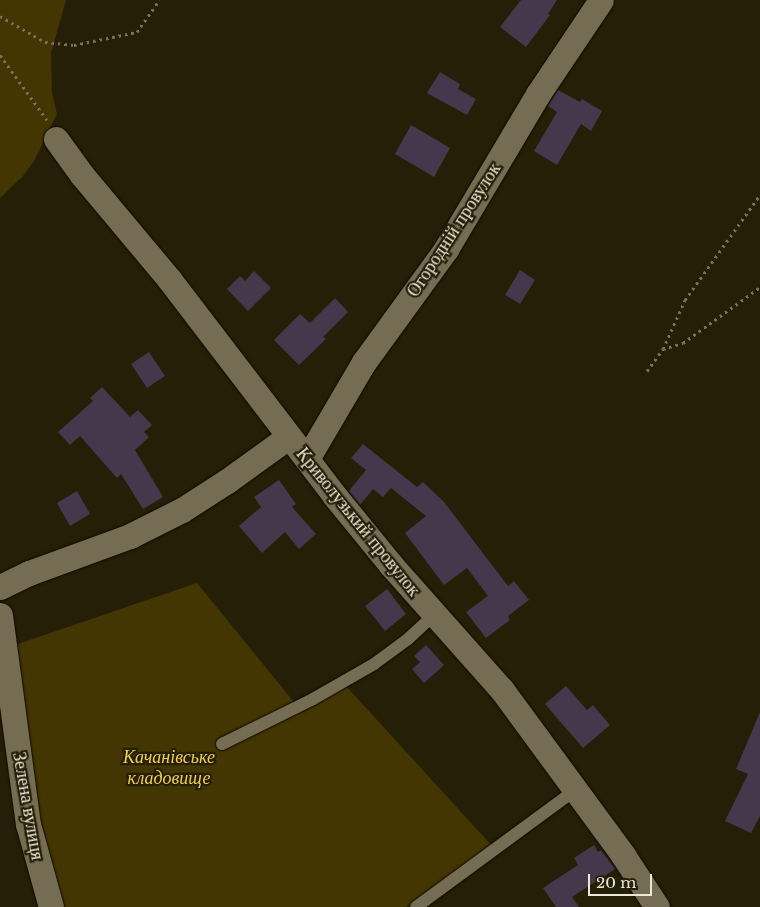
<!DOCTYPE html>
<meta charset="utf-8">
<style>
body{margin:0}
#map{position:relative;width:760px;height:907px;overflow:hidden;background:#261f07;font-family:"Libre Baskerville",serif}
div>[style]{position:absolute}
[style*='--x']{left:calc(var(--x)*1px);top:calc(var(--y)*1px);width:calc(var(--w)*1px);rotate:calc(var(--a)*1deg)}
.green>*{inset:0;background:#433603}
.building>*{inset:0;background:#45374c}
.path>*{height:3px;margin-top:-1.5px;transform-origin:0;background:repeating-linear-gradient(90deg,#76705c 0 2.5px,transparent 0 6.5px)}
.roads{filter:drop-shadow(0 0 1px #0f0900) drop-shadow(0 0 1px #0f0900)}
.lane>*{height:12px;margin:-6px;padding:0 6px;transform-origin:6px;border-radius:6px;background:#746c53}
.street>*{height:25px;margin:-12.5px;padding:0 12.5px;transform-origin:12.5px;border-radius:12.5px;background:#746c53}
span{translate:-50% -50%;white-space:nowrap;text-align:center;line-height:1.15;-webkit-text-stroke:4.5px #261f07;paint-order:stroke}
.street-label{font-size:18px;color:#ece7d9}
.park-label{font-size:18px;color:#f2cf4f;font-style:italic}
.scale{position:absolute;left:588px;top:874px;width:64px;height:22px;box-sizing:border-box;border:2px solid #ece7d9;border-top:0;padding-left:6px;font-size:15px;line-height:18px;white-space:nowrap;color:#ece7d9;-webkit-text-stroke:4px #261f07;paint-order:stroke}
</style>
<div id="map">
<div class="green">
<i style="clip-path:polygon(0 0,66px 0,51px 53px,52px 92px,57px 114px,34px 161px,23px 176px,0 198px)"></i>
<i style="clip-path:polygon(197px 583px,302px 712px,346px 686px,493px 847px,406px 907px,59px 907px,39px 841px,12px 646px)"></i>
</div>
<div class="building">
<i style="clip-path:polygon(521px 0,557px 0,548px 14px,550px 15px,526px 47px,500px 27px)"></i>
<i style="clip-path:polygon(440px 72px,460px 84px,458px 89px,476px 99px,467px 115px,427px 93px)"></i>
<i style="clip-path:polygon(558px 90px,580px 102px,582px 99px,602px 111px,591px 131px,581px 124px,557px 165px,534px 151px,557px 112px,548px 106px)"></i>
<i style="clip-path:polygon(411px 125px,450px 148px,434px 177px,395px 154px)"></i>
<i style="clip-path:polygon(520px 270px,535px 280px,520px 304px,505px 295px)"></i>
<i style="clip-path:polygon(254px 271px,271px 288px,248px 311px,227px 289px,240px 276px,245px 281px)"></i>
<i style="clip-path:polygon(335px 298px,348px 312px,323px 337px,326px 339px,299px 365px,274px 340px,300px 314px,310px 323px)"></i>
<i style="clip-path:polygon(149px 352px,165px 376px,147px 388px,131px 364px)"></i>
<i style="clip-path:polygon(102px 387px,130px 417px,138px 410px,152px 425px,144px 432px,149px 437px,135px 450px,163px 497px,143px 509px,121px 474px,117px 478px,80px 436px,70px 445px,58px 432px,93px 401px,90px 398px)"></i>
<i style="clip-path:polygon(363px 444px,417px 487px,423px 482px,444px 502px,508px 586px,514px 581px,529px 600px,508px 616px,510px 620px,486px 638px,466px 612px,488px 596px,467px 568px,444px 585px,405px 533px,426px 516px,391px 488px,383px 497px,373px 489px,360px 505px,349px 491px,366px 470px,351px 458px)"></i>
<i style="clip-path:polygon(279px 480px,296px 504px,292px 507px,316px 534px,299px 549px,285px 532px,262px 553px,239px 526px,261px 507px,254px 497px)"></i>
<i style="clip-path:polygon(77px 491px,90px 514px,70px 526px,57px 503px)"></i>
<i style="clip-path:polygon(387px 589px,406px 614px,385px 631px,365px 606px)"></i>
<i style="clip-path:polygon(426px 645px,444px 665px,424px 683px,412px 669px,420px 662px,414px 656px)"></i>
<i style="clip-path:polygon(566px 686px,587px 710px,593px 705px,610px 725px,583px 748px,545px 704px)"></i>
<i style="clip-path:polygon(760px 712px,760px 816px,751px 833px,725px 821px,748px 774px,736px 769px)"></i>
<i style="clip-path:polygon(594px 845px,598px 852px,601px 850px,615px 869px,572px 897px,579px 907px,556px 907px,543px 888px,578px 865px,574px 858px)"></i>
</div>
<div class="path">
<i style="--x:0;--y:16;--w:52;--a:30"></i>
<i style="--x:45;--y:42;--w:29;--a:6"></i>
<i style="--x:74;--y:45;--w:64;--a:-11.7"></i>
<i style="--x:137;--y:32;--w:39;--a:-55"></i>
<i style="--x:0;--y:55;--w:80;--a:54.1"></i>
<i style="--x:663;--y:349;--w:21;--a:-17"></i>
<i style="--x:683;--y:343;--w:95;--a:-36"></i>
<i style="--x:647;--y:371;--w:27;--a:-54"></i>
<i style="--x:663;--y:349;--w:54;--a:-65.8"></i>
<i style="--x:685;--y:300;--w:129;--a:-54.5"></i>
</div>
<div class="roads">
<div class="lane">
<i style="--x:222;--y:744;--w:102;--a:-26.3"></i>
<i style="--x:313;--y:699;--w:70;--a:-29.8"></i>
<i style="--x:374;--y:664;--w:42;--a:-36.3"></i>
<i style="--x:408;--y:639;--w:37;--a:-43"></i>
<i style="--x:416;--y:907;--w:197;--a:-36.3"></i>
</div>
<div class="street">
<i style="--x:56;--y:139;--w:44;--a:54.2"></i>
<i style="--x:82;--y:175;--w:136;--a:50.1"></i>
<i style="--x:169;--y:279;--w:272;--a:52.6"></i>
<i style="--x:334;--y:495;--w:90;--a:50.8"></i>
<i style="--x:391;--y:565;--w:167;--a:48.4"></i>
<i style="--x:502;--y:690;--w:205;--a:53.7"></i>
<i style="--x:623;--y:855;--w:62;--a:56.8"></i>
<i style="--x:307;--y:459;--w:113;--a:-59.6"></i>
<i style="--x:364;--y:362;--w:140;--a:-54"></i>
<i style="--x:446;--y:249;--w:180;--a:-59.3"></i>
<i style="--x:538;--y:94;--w:113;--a:-56.2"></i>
<i style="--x:0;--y:587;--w:32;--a:-26"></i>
<i style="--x:29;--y:573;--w:108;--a:-20.1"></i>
<i style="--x:130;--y:536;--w:58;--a:-26.6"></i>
<i style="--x:182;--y:510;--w:54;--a:-32.8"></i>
<i style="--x:227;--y:481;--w:75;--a:-35.8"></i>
<i style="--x:0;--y:615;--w:211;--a:82.4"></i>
<i style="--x:28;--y:824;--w:86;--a:74.5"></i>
</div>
</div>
<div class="street-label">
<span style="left:454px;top:230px;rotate:-57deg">Огородній провулок</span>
<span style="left:358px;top:522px;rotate:51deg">Криволузький провулок</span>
<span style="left:28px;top:806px;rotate:80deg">Зелена вулиця</span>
</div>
<div class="park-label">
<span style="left:169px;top:768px">Качанівське<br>кладовище</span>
</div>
<div class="scale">20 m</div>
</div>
